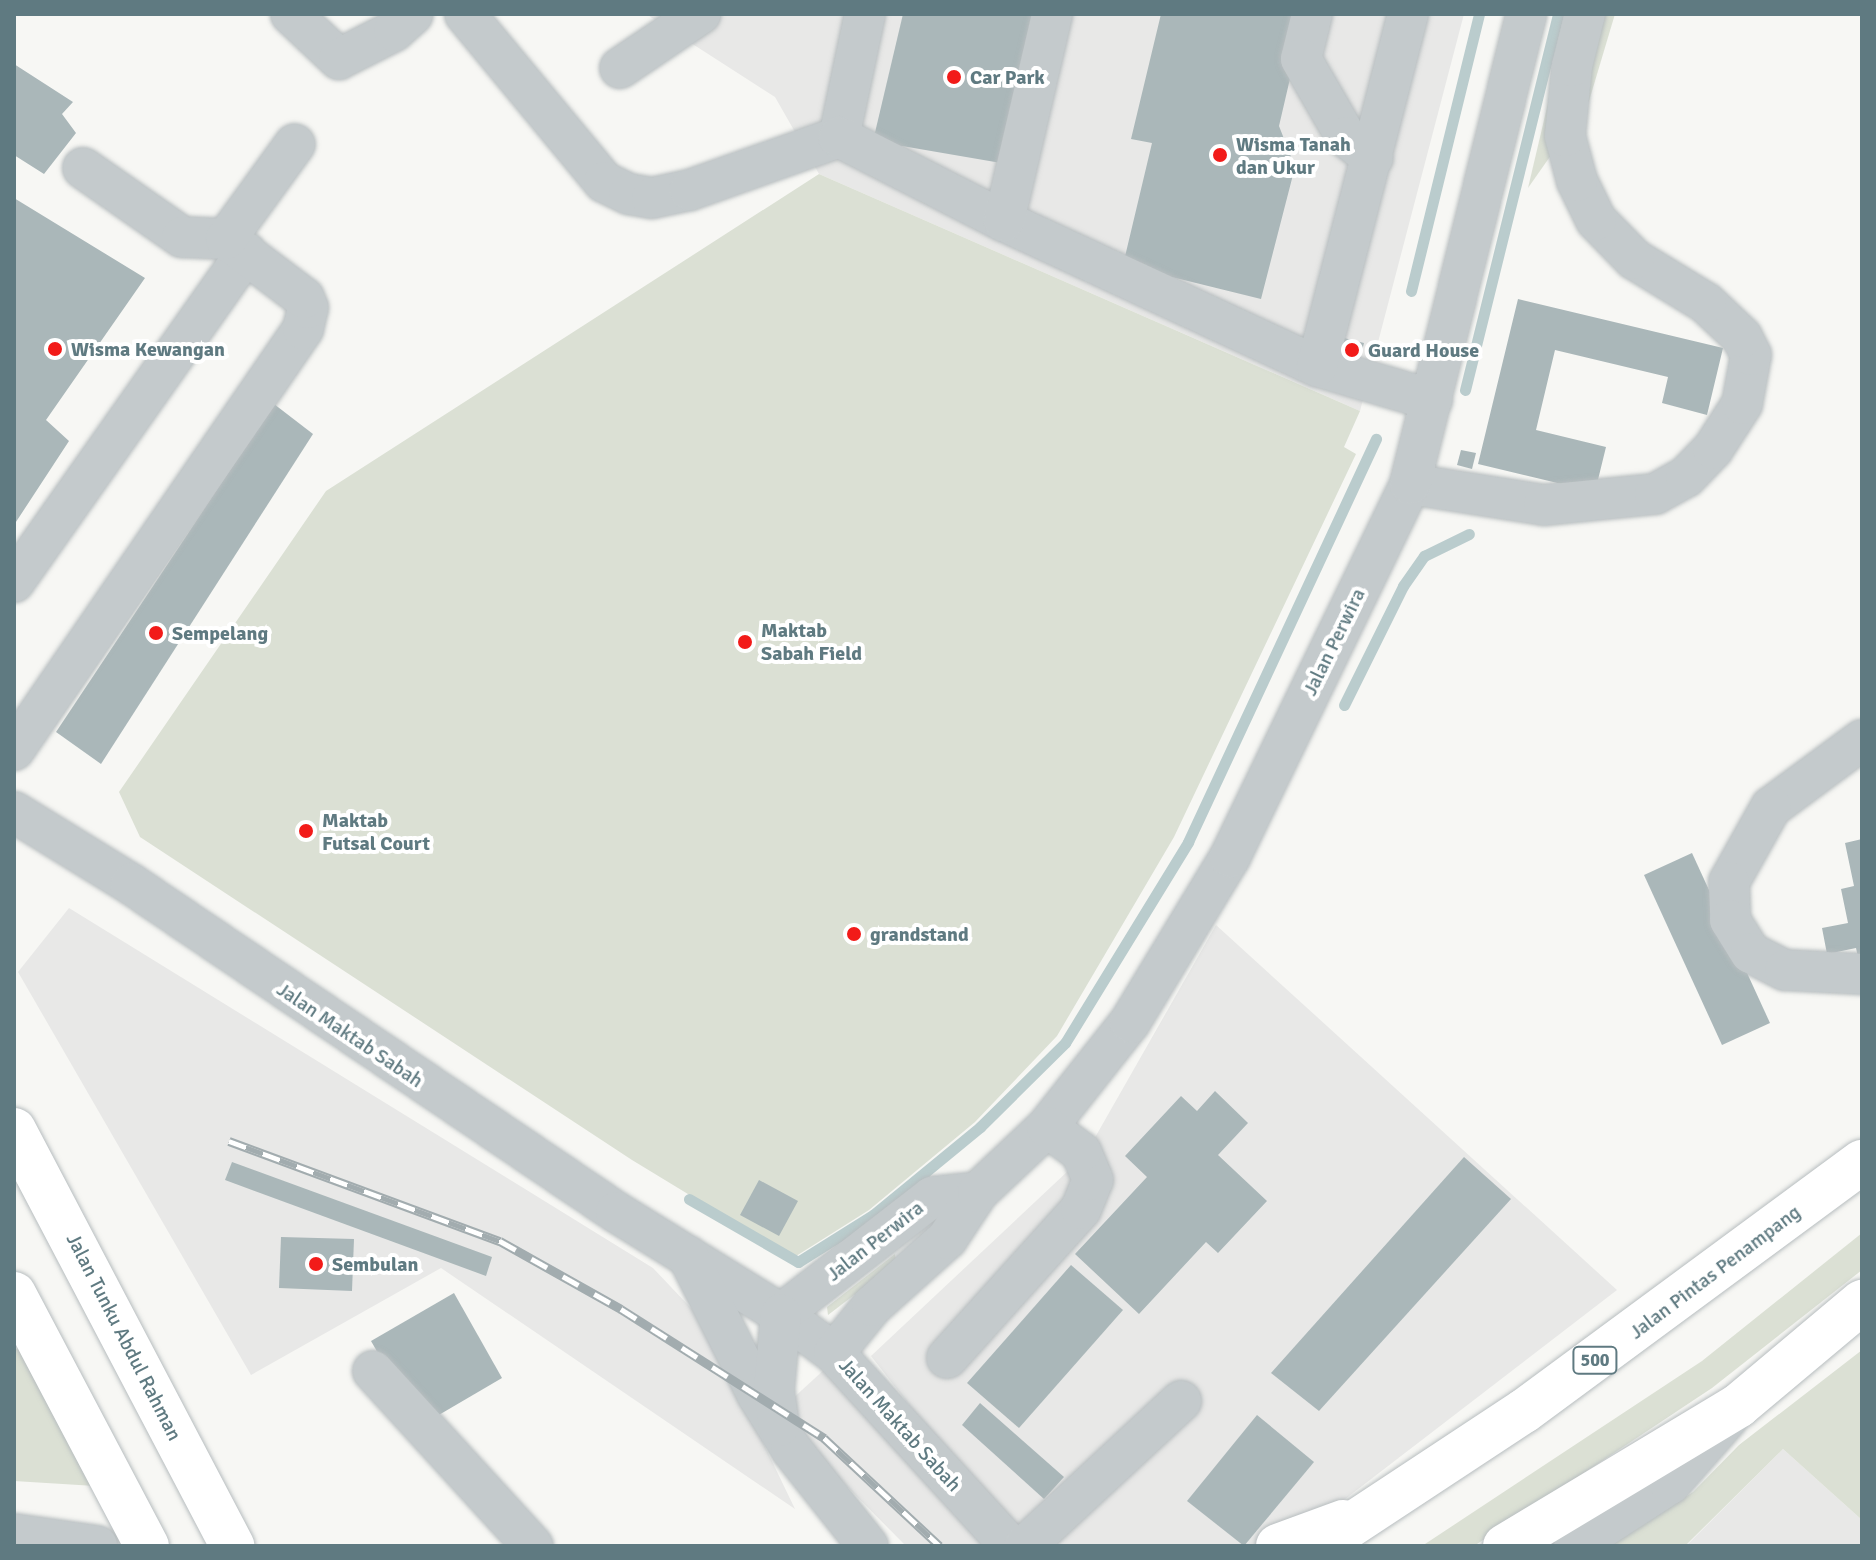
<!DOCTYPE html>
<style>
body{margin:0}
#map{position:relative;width:1876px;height:1560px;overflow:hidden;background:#f7f7f4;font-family:Signika,sans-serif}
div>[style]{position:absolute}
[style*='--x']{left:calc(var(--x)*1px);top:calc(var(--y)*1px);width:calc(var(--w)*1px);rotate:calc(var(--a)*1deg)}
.built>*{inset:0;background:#e8e8e7}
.green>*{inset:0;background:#dbe0d4}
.stream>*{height:11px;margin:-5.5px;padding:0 5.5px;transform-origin:5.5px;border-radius:5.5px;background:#bacccd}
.building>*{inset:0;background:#aab7b9}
.roads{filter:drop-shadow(0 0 2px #b7bdbf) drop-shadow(0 0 2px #b7bdbf)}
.minor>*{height:40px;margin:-20px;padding:0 20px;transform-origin:20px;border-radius:20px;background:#c4cacc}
.major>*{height:44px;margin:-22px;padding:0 22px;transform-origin:22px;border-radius:22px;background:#fff}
.rail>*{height:9px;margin-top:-4.5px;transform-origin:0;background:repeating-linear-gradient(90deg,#fff 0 18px,#a2acaf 0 36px);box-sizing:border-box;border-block:2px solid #a2acaf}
.dots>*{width:22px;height:22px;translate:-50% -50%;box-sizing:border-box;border:4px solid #fff;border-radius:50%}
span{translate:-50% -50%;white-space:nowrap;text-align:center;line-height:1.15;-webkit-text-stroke:8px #fff;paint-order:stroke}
.shield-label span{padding:2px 6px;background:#fff;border:2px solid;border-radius:6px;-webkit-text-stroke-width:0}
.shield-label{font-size:18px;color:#5f7a81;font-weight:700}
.poi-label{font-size:20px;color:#5f7a81;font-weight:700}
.left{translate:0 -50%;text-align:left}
.street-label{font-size:20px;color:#5f7a81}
.frame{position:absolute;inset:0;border:16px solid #5f7a81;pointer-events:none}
</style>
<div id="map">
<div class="built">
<i style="clip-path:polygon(646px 14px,1464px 14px,1360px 411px,819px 174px,775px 97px)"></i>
<i style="clip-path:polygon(69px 908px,653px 1268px,706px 1324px,795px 1509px,441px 1268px,251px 1375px,18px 972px)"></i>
<i style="clip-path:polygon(1216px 925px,1617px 1290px,1284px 1546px,1028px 1546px,989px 1507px,871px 1356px,1085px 1155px)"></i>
<i style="clip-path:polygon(826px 1368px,991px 1546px,906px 1546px,785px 1424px,790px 1401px)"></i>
<i style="clip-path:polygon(1783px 1449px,1862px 1520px,1862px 1546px,1686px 1546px)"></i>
</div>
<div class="green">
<i style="clip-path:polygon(1569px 14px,1615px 14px,1589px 101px,1528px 188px)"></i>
<i style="clip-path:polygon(819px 174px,1360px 411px,1344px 447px,1356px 454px,1174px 837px,1057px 1036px,975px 1122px,869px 1210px,793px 1258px,632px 1160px,140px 837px,119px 792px,326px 491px)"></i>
<i style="clip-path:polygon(1862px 1233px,1862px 1270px,1712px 1388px,1474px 1546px,1422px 1546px,1702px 1361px)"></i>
<i style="clip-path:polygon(895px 1254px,896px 1263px,828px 1315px,827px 1307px)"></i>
<i style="clip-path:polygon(28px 1348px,95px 1486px,14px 1481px,14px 1349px)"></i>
<i style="clip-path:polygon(1862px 1350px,1862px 1520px,1783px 1449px,1685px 1546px,1609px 1546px,1693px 1492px,1739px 1445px)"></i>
</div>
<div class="stream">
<i style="--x:1411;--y:291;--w:285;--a:-76.2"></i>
<i style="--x:1465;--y:390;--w:387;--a:-76.1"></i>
<i style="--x:1344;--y:705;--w:133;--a:-63.6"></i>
<i style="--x:1403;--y:586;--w:37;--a:-55"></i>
<i style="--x:1424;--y:556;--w:50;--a:-26.1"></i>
<i style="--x:689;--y:1199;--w:126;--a:30"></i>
<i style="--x:798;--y:1262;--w:89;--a:-32.1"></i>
<i style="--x:873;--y:1215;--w:139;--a:-39.4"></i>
<i style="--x:980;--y:1127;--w:120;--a:-44.7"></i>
<i style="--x:1065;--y:1043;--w:236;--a:-58.5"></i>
<i style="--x:1188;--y:842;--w:445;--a:-65"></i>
</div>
<div class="building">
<i style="clip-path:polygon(903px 14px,1035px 14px,1001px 163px,873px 141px)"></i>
<i style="clip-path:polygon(1161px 14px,1305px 14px,1279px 126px,1295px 167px,1261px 299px,1123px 265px,1152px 143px,1131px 139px)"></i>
<i style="clip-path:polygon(14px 64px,73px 102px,62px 114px,76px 133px,44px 174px,14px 155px)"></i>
<i style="clip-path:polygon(14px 198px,145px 278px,46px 420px,69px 441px,14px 525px)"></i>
<i style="clip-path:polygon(1518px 299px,1723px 348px,1707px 415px,1662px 403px,1668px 377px,1555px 350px,1536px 430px,1606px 447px,1595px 492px,1478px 464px)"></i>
<i style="clip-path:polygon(1344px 338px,1364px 343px,1359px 363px,1340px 357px)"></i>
<i style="clip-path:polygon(274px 404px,313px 434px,101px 764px,56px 732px)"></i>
<i style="clip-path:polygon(1461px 450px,1476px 453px,1472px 469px,1457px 465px)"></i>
<i style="clip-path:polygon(1862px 839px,1862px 971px,1861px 971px,1856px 948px,1827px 954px,1822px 928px,1848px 923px,1841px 889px,1854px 886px,1845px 843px)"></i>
<i style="clip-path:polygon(1692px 853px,1770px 1023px,1722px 1045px,1644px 875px)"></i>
<i style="clip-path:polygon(1215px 1091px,1248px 1123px,1218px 1155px,1267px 1201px,1218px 1253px,1206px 1242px,1139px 1314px,1075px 1254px,1147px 1177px,1125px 1156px,1181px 1096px,1197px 1111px)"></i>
<i style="clip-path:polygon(1464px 1157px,1511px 1199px,1319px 1411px,1271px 1373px)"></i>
<i style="clip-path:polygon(232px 1162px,492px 1257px,486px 1276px,225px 1180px)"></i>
<i style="clip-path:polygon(759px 1180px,798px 1201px,779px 1236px,740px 1215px)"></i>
<i style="clip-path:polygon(281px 1237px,354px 1239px,352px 1291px,279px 1288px)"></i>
<i style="clip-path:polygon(1071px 1265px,1123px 1310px,1019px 1428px,967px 1383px)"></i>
<i style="clip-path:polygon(454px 1293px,502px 1378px,420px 1426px,371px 1341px)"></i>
<i style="clip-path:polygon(980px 1403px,1064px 1477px,1044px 1499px,962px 1425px)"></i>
<i style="clip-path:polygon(1257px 1415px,1314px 1462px,1244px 1546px,1187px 1501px)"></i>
</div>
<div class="roads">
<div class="minor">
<i style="--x:291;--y:14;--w:66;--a:43.2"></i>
<i style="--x:339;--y:59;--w:62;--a:-27"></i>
<i style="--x:394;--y:31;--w:25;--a:-42"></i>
<i style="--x:465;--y:14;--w:218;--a:50.4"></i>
<i style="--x:604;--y:182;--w:28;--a:26"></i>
<i style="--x:629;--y:194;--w:23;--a:10"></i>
<i style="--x:652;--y:198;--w:39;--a:-12"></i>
<i style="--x:690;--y:190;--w:158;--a:-19.6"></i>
<i style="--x:865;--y:14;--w:126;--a:101.9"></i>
<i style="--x:839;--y:137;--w:185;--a:27"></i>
<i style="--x:1004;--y:221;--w:345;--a:24.9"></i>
<i style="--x:1317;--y:366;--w:120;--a:16.5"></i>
<i style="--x:1312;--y:14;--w:46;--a:103.7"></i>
<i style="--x:1301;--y:59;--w:90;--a:60"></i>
<i style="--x:1346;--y:137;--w:34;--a:38"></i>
<i style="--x:620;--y:68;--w:97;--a:-34"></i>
<i style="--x:83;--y:168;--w:121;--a:34.9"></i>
<i style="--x:182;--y:237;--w:44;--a:2.6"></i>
<i style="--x:1004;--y:221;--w:212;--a:-76.9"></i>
<i style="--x:1317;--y:366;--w:364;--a:-75.5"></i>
<i style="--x:1410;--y:484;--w:136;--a:8.9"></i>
<i style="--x:1544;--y:505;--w:112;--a:-5.7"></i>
<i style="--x:1655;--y:494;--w:35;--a:-29"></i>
<i style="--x:1686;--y:477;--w:39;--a:-46"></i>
<i style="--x:1713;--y:449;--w:54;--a:-57.2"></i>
<i style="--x:1742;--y:404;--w:50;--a:-79.6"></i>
<i style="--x:1751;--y:355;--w:20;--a:-117"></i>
<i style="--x:1742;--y:337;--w:50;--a:-136.6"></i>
<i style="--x:1706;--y:303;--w:84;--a:-148.6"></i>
<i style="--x:1634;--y:259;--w:54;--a:-134.3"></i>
<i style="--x:1596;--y:220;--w:43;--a:-116"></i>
<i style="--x:1577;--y:181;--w:47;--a:-104.9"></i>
<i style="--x:1565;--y:136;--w:70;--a:-84.3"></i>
<i style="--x:1572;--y:66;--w:54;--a:-76"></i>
<i style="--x:14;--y:582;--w:403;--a:-54.8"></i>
<i style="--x:1862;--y:740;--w:113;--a:143.6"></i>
<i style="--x:1771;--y:807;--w:86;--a:119.2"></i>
<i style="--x:1729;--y:882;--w:38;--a:88"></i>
<i style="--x:1730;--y:920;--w:39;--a:58"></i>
<i style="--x:1751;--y:953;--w:38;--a:27"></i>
<i style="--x:1785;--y:970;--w:77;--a:3"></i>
<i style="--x:14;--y:750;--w:511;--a:-55.53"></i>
<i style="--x:303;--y:329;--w:22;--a:-77"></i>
<i style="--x:308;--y:308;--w:11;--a:-112"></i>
<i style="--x:304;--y:298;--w:98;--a:-142.9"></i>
<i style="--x:226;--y:239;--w:117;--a:-54"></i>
<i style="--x:14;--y:812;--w:137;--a:31.6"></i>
<i style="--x:131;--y:884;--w:585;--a:34.07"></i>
<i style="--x:616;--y:1212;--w:194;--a:31.7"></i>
<i style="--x:781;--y:1314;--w:66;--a:36.3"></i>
<i style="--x:834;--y:1353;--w:261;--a:47.6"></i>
<i style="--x:688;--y:1256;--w:154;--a:63.4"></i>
<i style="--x:757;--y:1394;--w:65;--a:58.3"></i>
<i style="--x:791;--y:1449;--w:124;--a:51.6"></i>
<i style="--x:781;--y:1314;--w:191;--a:-37.8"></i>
<i style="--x:932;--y:1197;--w:46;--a:-6.2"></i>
<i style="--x:834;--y:1353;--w:60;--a:-51"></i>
<i style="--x:872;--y:1306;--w:101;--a:-41.8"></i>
<i style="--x:947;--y:1239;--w:56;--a:-56.6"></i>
<i style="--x:978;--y:1192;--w:95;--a:-43.3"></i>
<i style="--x:1047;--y:1127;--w:134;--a:-51.7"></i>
<i style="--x:1130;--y:1022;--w:193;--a:-58.8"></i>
<i style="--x:1230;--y:857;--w:414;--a:-64.2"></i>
<i style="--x:1410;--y:484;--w:484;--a:-76.1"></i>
<i style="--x:947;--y:1358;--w:200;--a:-48"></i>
<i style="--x:1081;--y:1209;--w:31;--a:-68"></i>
<i style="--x:1093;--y:1180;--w:30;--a:-113"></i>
<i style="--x:1081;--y:1152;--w:42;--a:-143.7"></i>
<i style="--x:373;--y:1371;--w:237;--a:47.6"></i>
<i style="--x:779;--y:1426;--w:37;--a:-98"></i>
<i style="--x:774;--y:1389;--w:75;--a:-84.7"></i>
<i style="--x:14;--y:1534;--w:84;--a:8.2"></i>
<i style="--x:1025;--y:1546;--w:213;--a:-42.9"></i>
<i style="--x:1574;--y:1546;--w:114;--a:-32.9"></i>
<i style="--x:1670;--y:1484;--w:88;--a:-48.7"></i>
</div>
<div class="major">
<i style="--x:14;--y:1130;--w:470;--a:62.3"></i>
<i style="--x:14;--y:1294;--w:285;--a:62.2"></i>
<i style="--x:1278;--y:1546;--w:69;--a:-20.3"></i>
<i style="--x:1319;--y:1546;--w:245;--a:-33.4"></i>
<i style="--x:1524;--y:1411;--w:420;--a:-36.4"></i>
<i style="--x:1505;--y:1546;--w:272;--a:-31"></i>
<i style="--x:1738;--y:1406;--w:162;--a:-40"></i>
</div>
</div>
<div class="rail">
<i style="--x:229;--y:1141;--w:289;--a:20.3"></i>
<i style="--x:500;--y:1241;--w:139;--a:29.3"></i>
<i style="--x:621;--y:1309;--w:241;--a:32.4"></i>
<i style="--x:824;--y:1438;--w:158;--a:43"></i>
</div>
<div class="dots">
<i style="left:954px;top:77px;background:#f21b19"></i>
<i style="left:1220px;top:155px;background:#f21b19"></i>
<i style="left:55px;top:349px;background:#f21b19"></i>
<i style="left:1352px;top:350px;background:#f21b19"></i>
<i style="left:156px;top:633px;background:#f21b19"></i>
<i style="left:745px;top:642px;background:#f21b19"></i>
<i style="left:306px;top:831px;background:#f21b19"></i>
<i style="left:854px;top:934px;background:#f21b19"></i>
<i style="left:316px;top:1264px;background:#f21b19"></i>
</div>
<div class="shield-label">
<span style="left:1595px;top:1360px">500</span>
</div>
<div class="poi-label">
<span class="left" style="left:970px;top:77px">Car Park</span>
<span class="left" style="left:1236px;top:156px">Wisma Tanah<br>dan Ukur</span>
<span class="left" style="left:71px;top:349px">Wisma Kewangan</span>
<span class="left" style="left:1368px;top:350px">Guard House</span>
<span class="left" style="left:761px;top:642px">Maktab<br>Sabah Field</span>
<span class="left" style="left:172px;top:633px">Sempelang</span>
<span class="left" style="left:322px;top:832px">Maktab<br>Futsal Court</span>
<span class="left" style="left:870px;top:934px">grandstand</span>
<span class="left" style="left:332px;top:1264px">Sembulan</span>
</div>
<div class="street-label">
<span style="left:1334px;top:642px;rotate:-64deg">Jalan Perwira</span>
<span style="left:350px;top:1035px;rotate:34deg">Jalan Maktab Sabah</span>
<span style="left:875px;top:1241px;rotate:-38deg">Jalan Perwira</span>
<span style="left:1715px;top:1272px;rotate:-37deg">Jalan Pintas Penampang</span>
<span style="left:124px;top:1337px;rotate:63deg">Jalan Tunku Abdul Rahman</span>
<span style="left:900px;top:1425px;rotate:48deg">Jalan Maktab Sabah</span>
</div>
<div class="frame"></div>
</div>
